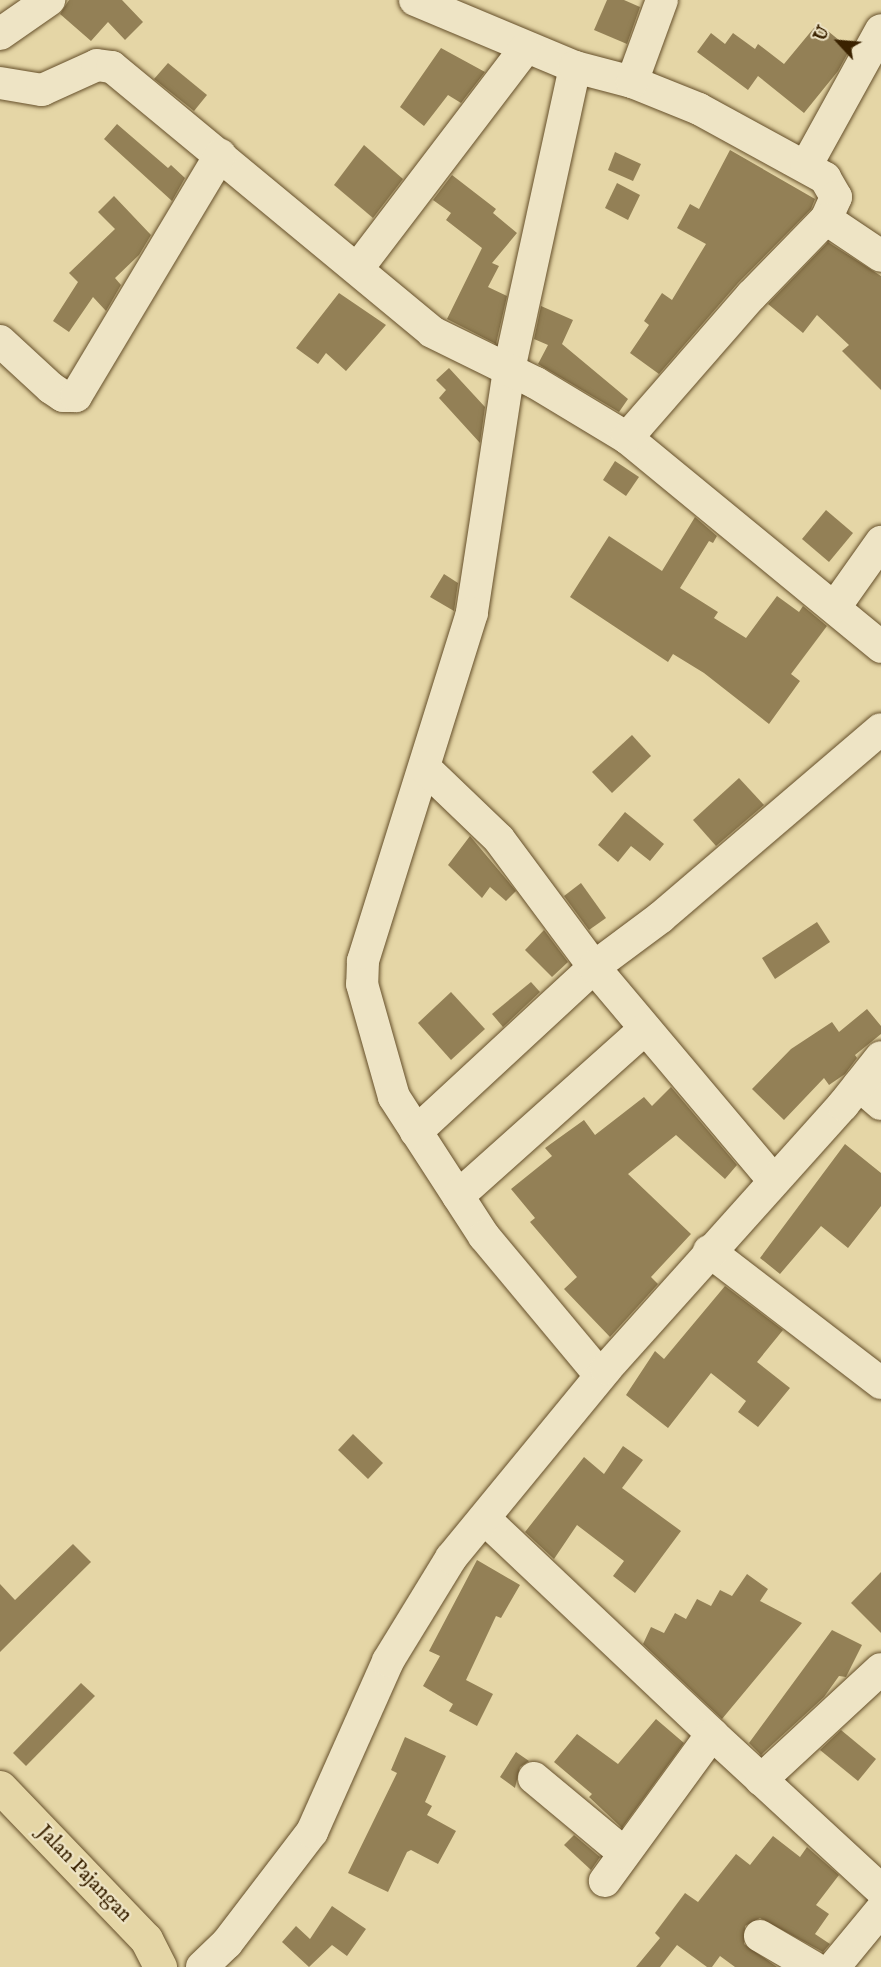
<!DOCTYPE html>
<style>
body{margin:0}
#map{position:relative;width:881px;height:1967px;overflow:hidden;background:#e5d6a6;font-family:"IM FELL English",serif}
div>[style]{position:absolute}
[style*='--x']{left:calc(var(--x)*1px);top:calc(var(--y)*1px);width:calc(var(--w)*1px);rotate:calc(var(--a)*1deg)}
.building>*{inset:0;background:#938056}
.roads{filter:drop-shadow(0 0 2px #654f2a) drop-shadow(0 0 2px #654f2a)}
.minor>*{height:32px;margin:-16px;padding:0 16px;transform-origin:16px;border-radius:16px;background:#eee4c5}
.major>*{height:33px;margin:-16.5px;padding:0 16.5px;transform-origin:16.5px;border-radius:16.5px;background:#e5d6a6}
span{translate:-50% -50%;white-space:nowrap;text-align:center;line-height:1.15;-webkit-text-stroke:4.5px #eee4c5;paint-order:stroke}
.street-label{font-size:21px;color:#3a2200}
.north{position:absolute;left:809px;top:12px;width:60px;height:60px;-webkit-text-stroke:4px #eee4c5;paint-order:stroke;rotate:296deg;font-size:16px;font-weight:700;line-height:24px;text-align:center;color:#3a2200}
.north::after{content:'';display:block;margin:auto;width:21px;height:27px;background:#3a2200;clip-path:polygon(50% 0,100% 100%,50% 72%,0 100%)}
</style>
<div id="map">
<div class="building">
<i style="clip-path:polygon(69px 0,122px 0,143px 22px,125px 40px,108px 22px,91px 41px,60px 14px)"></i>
<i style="clip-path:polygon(607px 0,624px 0,640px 7px,627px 44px,594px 30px)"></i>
<i style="clip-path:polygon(818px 23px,850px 49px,838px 71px,804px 113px,758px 76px,748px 90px,697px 52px,711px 33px,725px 44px,733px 33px,755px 49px,758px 44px,784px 64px)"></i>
<i style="clip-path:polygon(441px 48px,485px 72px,461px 103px,448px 95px,424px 126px,400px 107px)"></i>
<i style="clip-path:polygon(168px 63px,207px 95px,194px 111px,154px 79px)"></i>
<i style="clip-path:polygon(117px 124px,168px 168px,171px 165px,185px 178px,172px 201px,104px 139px)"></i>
<i style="clip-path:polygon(364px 145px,403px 179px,373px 218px,334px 185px)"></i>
<i style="clip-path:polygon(730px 150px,815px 199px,811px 209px,738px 283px,659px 374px,630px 353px,649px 325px,644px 321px,662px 293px,672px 300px,706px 244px,677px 228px,690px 204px,699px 209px)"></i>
<i style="clip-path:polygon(615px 152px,641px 164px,633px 181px,608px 170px)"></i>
<i style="clip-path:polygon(452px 175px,496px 209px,493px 213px,517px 233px,492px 263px,499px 266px,488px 287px,507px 296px,496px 344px,447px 319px,482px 248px,446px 220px,451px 213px,433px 200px)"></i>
<i style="clip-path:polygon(617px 183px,640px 195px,628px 220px,605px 208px)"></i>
<i style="clip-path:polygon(114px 196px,151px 235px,139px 255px,115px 278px,121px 285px,106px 311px,93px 297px,69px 332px,53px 321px,78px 282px,69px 273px,115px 229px,98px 212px)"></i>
<i style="clip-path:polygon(828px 242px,881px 276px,881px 390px,842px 351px,849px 345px,817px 315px,803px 333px,768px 304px)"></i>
<i style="clip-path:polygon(339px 293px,386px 325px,346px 371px,326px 353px,318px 364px,296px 348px)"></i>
<i style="clip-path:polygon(541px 306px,573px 320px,562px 344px,628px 399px,619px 412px,538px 364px,548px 345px,534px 339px)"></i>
<i style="clip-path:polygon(449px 368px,485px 407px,480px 443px,439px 398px,446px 390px,436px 380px)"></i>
<i style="clip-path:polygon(615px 461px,639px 477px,626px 496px,603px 480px)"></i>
<i style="clip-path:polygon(826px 510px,853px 533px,829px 562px,802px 539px)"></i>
<i style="clip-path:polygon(695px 517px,717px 536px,713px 543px,709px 541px,680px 588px,718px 612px,714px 618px,746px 638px,777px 596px,799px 612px,803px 606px,827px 626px,791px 674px,800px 681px,769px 724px,704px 673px,673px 654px,668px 662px,570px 597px,609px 536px,662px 571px)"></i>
<i style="clip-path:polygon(444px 574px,458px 583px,454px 611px,430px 597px)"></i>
<i style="clip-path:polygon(632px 735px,651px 756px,612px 793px,592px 772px)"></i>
<i style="clip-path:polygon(739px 778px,764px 805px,716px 846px,693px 820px)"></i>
<i style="clip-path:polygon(625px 812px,664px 844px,650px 861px,631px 846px,618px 862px,598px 845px)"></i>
<i style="clip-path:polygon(470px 836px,516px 891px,506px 901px,490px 887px,482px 898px,448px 865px)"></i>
<i style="clip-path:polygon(581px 883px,606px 918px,589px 930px,564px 896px)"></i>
<i style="clip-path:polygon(817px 922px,830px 942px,775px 979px,762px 958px)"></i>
<i style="clip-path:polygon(544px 930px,568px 962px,552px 977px,525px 950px)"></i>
<i style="clip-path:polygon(531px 982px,540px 992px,503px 1027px,492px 1014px)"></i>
<i style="clip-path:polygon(451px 992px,485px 1029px,451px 1060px,418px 1023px)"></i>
<i style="clip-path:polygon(867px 1009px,881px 1026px,881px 1034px,855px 1055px,857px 1058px,845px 1074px,829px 1085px,824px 1078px,784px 1120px,752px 1089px,791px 1049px,832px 1022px,839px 1032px)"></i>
<i style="clip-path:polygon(671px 1087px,737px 1165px,725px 1179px,676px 1135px,628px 1174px,691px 1234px,651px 1277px,658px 1284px,610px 1337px,564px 1289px,577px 1277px,530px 1222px,535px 1218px,511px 1189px,552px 1156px,545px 1148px,584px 1120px,595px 1135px,644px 1097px,652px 1106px)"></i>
<i style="clip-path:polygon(845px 1144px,881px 1173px,881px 1206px,848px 1248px,821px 1226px,780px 1274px,760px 1258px)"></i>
<i style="clip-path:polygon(725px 1286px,783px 1330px,757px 1362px,790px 1388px,758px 1427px,738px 1412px,746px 1401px,711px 1373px,668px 1428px,626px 1395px,655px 1351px,664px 1359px)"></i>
<i style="clip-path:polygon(353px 1434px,383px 1463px,368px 1479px,338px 1450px)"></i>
<i style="clip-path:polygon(623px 1446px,643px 1460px,622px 1488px,681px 1531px,635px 1593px,613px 1576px,624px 1561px,577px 1525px,554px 1559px,525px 1532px,584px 1457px,604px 1474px)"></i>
<i style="clip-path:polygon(73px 1544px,91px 1562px,0 1652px,0 1584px,15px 1600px)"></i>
<i style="clip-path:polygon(477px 1560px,520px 1585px,501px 1618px,496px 1616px,466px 1680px,493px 1694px,477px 1726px,449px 1711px,453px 1704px,423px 1686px,440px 1656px,429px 1651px)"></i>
<i style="clip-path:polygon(881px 1572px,881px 1633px,851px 1603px)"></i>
<i style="clip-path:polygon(747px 1574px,768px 1589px,760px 1601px,802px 1623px,722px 1719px,643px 1644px,651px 1627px,664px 1633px,675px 1613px,686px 1619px,697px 1599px,711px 1606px,720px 1590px,732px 1596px)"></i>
<i style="clip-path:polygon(832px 1630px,862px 1645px,846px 1677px,839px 1676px,824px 1697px,761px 1755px,749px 1743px)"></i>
<i style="clip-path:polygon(81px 1683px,95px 1696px,26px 1766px,13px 1753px)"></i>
<i style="clip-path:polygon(656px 1719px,684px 1743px,622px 1828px,589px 1797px,592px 1794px,554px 1762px,577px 1734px,618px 1764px)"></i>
<i style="clip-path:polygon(841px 1730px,876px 1759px,858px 1781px,820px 1750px)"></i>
<i style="clip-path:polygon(405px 1737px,446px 1756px,425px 1802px,432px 1806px,427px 1815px,456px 1831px,438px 1864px,411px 1850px,407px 1852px,388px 1892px,348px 1873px,397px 1773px,391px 1770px)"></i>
<i style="clip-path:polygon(516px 1752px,529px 1761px,520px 1767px,515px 1788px,500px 1777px)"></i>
<i style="clip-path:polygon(574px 1835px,600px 1857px,591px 1870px,564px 1845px)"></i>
<i style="clip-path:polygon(773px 1836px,800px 1857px,807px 1847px,839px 1875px,816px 1905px,829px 1914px,815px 1934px,830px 1944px,823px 1952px,760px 1918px,745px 1926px,744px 1944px,777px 1967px,735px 1967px,720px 1956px,712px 1967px,707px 1967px,677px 1945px,660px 1967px,636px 1967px,660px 1938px,655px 1933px,685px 1893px,698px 1902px,736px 1854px,750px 1865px)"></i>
<i style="clip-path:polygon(332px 1906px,366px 1929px,347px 1956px,332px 1945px,309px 1967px,282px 1942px,296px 1926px,310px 1939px)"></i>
</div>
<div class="roads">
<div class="minor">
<i style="--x:415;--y:0;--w:173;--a:22.7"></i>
<i style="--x:575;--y:67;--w:310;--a:102.3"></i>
<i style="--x:509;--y:370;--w:246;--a:98.7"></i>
<i style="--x:472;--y:613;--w:365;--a:107.4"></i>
<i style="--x:363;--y:961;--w:23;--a:92"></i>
<i style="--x:362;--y:984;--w:117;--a:74.2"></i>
<i style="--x:394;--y:1097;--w:166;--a:57.1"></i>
<i style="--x:484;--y:1236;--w:181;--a:50.2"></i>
<i style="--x:0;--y:34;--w:60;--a:-34.8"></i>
<i style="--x:575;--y:67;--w:59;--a:14.7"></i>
<i style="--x:632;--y:82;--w:72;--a:21.9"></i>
<i style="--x:699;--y:109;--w:144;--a:28.7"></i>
<i style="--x:825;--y:178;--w:22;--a:60"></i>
<i style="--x:836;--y:197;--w:24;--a:114"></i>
<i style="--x:632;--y:82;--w:87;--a:-69.9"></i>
<i style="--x:0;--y:83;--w:43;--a:9.5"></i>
<i style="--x:42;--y:90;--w:60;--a:-24.4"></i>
<i style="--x:97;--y:65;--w:15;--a:8"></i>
<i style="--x:112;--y:67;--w:415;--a:39.6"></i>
<i style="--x:432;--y:332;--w:116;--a:26.1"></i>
<i style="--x:536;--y:383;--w:106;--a:31.1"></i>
<i style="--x:627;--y:438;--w:329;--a:39.4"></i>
<i style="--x:806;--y:166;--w:155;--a:-61.1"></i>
<i style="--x:358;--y:268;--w:275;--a:-52.7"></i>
<i style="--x:0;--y:341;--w:69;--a:42.7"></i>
<i style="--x:51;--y:388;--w:14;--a:34"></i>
<i style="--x:63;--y:396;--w:13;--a:0"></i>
<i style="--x:76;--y:396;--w:281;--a:-59.1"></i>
<i style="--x:627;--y:438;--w:189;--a:-48.9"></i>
<i style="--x:751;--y:296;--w:107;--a:-45.8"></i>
<i style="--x:826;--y:219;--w:66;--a:33.9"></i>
<i style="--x:835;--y:607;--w:80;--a:-54.7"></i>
<i style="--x:859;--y:1085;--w:29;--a:41"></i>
<i style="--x:416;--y:1132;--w:243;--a:-42.8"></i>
<i style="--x:594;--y:967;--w:159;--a:-126.6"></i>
<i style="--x:499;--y:839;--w:103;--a:-136.2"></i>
<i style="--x:774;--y:1181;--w:280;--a:-130.1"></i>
<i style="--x:594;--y:967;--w:84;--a:-36.7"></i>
<i style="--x:661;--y:917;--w:289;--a:-40.5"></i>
<i style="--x:458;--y:1196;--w:251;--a:-41.8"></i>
<i style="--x:709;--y:1251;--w:217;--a:37.5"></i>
<i style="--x:485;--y:1519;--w:313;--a:43.4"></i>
<i style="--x:712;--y:1734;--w:182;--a:126.1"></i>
<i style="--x:712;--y:1734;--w:230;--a:42.7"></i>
<i style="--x:534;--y:1778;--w:117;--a:39.8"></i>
<i style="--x:761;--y:1780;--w:163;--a:-42.8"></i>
<i style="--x:760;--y:1936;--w:61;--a:30.3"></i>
<i style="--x:202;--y:1967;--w:35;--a:-44"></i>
<i style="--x:227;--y:1943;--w:140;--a:-52.6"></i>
<i style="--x:312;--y:1832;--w:187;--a:-66"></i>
<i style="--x:388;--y:1661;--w:121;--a:-58.5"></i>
<i style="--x:451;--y:1558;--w:244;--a:-50.6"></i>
<i style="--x:606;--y:1369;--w:355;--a:-48.1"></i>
<i style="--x:843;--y:1105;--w:61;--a:-51.6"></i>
<i style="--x:834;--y:1967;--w:74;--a:-50.5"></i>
</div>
<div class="major">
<i style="--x:0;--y:1787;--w:211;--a:46.2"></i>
<i style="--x:146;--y:1939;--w:31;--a:63"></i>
</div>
</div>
<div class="street-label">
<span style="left:84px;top:1874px;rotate:46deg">Jalan Pajangan</span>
</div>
<div class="north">U</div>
</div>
